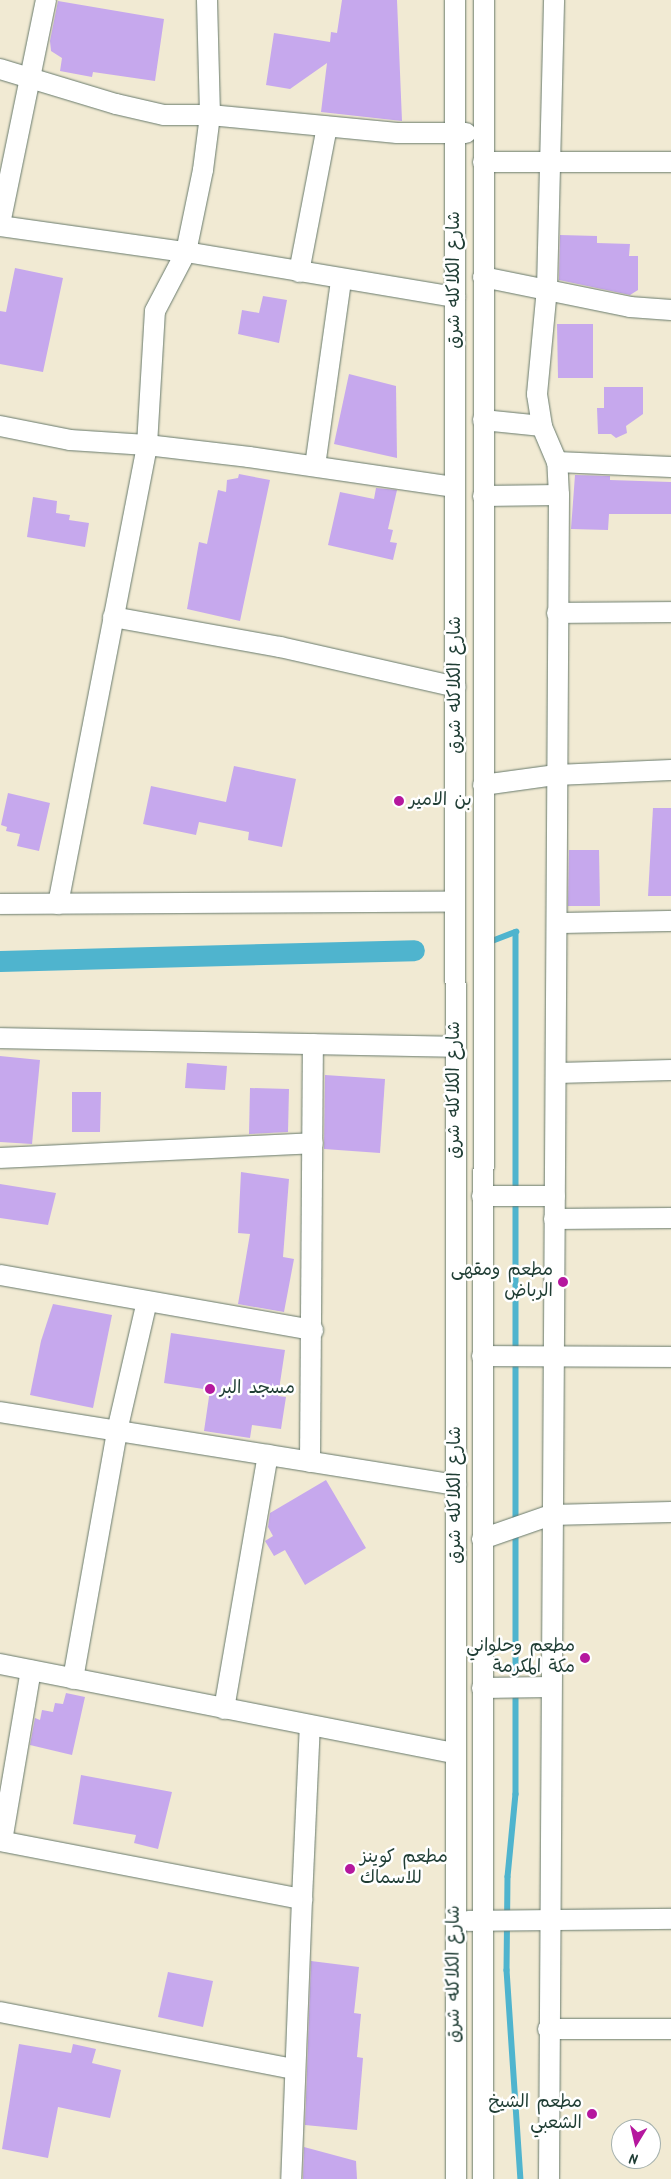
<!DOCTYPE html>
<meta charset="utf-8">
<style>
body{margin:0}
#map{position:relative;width:671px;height:2179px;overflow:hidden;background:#f1ead3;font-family:Kalam,"Playpen Sans Arabic",sans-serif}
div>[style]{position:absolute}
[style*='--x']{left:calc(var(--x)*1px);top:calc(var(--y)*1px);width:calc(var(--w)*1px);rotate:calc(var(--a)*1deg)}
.stream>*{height:5.5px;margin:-2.75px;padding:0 2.75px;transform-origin:2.75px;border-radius:2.75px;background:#4fb4ce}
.canal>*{height:21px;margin:-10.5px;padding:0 10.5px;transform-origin:10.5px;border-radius:10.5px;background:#4fb4ce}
.building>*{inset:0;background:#c6a8ed}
.roads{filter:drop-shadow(0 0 1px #687a6c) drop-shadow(0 0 1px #687a6c)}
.minor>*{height:20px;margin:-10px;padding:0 10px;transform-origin:10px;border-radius:10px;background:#fff}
.dots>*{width:14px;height:14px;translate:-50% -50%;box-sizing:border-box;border:2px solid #fff;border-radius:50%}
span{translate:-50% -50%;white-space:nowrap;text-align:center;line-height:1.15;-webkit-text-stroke:5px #fff;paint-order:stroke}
.street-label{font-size:18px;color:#1f3d34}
.poi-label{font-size:18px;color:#1f3d34}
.left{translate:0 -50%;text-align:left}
.right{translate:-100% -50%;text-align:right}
.north{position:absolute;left:611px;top:2119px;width:50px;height:50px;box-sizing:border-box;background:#fff;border:1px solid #a5b1ae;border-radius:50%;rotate:189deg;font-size:14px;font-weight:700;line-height:20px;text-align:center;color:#1f3d34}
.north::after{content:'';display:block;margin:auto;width:18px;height:22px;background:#b5179e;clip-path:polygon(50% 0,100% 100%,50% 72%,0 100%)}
</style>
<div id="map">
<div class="stream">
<i style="--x:492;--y:941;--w:26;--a:-21"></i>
<i style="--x:516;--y:932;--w:862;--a:90"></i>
<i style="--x:516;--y:1794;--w:83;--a:95.5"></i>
<i style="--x:508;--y:1877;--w:93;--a:90.6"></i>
<i style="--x:507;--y:1970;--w:209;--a:86.2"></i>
</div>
<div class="canal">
<i style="--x:0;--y:961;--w:414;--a:-1.5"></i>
</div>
<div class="building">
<i style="clip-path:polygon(342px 0,397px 0,402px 121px,321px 112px,327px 63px,290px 89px,266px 85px,274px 33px,330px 42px,331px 32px,337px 33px)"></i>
<i style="clip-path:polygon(58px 1px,164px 19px,155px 81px,93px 72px,92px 77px,60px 71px,62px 58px,51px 51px,50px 41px)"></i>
<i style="clip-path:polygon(560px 235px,597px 236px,597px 243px,630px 244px,629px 256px,638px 256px,638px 290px,630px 295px,559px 280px)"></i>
<i style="clip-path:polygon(15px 268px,63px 278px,43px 372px,0 364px,0 311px,6px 312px)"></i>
<i style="clip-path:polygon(263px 296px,287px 300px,279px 343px,238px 334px,242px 310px,259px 313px)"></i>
<i style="clip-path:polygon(557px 324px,593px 324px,593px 378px,558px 378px)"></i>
<i style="clip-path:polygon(349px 374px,396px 386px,397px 458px,334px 444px)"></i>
<i style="clip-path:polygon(604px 387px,643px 387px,643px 414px,626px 426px,627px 433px,616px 438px,611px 434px,598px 434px,597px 408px,604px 408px)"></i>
<i style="clip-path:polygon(239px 474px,270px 480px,240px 621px,187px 609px,199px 542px,207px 544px,218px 490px,226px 492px,227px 480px,238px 478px)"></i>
<i style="clip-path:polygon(575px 475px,610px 476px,610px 480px,671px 482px,671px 514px,609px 514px,608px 530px,571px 529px)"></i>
<i style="clip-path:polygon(376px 488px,397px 490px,388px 529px,393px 530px,390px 542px,397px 543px,393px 560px,328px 545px,340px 492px,374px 499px)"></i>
<i style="clip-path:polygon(33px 497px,57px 501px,56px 513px,70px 515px,69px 520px,89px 523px,85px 547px,27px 537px)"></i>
<i style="clip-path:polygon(234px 766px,296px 779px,282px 847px,248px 840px,249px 832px,199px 822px,196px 835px,143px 824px,151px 786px,226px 802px)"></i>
<i style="clip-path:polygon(8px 793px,50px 803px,39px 851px,17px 846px,20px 834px,6px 831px,7px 827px,1px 825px)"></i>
<i style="clip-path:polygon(653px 808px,671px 808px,671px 896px,648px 896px)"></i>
<i style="clip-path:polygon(569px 850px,599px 850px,600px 906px,568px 906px)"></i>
<i style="clip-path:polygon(0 1056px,40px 1060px,32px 1144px,0 1142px)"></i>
<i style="clip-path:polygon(187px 1063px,227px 1066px,225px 1090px,185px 1088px)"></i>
<i style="clip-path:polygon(325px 1075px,385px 1079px,380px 1153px,324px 1149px)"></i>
<i style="clip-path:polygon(250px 1088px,289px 1089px,288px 1132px,249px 1134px)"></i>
<i style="clip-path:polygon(72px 1092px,101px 1092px,100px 1132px,72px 1132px)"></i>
<i style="clip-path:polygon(241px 1172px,289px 1179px,283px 1257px,294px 1259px,284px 1312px,238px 1304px,250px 1234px,238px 1233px)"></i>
<i style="clip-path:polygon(0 1184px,56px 1193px,48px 1225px,0 1218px)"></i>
<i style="clip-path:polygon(53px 1304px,112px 1315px,93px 1408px,30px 1395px,41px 1341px)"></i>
<i style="clip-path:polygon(171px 1333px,285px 1350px,278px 1396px,286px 1397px,281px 1429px,252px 1425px,250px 1438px,204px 1431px,210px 1390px,164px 1383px)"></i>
<i style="clip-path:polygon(326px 1480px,366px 1548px,305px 1585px,285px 1550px,274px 1556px,265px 1541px,273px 1536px,268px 1527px,270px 1513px)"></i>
<i style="clip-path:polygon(66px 1693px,85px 1697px,72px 1755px,30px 1745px,35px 1718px,40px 1720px,42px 1710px,53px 1712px,55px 1703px,63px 1704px)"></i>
<i style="clip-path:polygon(81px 1775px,172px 1792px,158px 1849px,134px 1843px,136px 1835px,73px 1824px)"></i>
<i style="clip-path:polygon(311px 1961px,359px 1967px,354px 2013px,361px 2014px,357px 2057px,363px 2058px,357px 2130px,305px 2125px)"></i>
<i style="clip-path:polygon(168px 1972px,213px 1981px,203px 2027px,158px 2017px)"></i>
<i style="clip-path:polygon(19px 2044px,71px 2053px,73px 2044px,96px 2049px,92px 2063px,121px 2070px,110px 2118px,58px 2107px,48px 2158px,2px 2149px)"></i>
<i style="clip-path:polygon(304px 2147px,356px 2161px,357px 2179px,303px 2179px)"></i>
</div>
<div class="roads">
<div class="minor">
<i style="--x:455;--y:0;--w:2179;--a:89.97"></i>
<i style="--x:0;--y:69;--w:121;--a:16.8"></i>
<i style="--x:116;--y:104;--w:49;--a:12.9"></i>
<i style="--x:164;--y:115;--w:46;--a:0"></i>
<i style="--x:210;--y:115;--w:188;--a:5.5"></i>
<i style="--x:397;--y:133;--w:69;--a:0"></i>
<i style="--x:483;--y:162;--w:188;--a:0"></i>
<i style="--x:0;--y:224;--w:229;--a:-78.4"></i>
<i style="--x:0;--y:226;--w:188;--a:8"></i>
<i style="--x:186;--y:252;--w:273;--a:9.5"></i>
<i style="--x:299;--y:272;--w:148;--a:-79.1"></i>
<i style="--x:483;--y:277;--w:150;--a:11.5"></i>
<i style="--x:630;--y:307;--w:41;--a:4.2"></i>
<i style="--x:483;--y:420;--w:59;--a:5.8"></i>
<i style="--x:0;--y:426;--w:71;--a:11.3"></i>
<i style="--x:70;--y:440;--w:77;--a:3.7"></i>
<i style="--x:147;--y:445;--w:103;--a:6.7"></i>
<i style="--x:249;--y:457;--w:208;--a:8.3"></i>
<i style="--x:557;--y:462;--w:114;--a:2.5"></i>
<i style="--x:315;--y:466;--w:188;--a:-82"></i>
<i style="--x:483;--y:496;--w:76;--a:-0.8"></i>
<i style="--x:557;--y:613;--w:114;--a:-0.5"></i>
<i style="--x:113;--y:617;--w:170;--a:10.2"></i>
<i style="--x:280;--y:647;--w:180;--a:12.8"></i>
<i style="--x:483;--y:785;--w:74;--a:-7.8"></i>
<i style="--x:556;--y:775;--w:115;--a:-2.5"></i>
<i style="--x:0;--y:904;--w:455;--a:-0.3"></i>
<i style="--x:58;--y:904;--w:468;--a:-79"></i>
<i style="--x:147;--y:445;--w:134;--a:-86.6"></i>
<i style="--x:155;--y:311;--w:67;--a:-62.3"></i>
<i style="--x:186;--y:252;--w:84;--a:-78.3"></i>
<i style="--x:203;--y:170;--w:55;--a:-82.7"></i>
<i style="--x:210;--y:115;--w:115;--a:-91.5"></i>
<i style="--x:558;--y:923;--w:113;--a:-1"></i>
<i style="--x:0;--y:1038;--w:455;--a:1.1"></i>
<i style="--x:557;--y:1073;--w:114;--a:-1.5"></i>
<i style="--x:0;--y:1158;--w:313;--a:-2.7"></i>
<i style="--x:482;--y:1196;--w:73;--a:0"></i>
<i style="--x:554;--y:1219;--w:117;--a:-0.5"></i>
<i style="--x:0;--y:1275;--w:318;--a:10"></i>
<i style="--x:482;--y:1356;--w:189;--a:0.3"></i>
<i style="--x:0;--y:1412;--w:462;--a:9.1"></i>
<i style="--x:310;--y:1462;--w:418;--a:-89.6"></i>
<i style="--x:482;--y:1539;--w:73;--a:-19.2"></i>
<i style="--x:551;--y:1515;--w:120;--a:-1.4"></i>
<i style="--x:0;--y:1664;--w:464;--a:11.1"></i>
<i style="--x:73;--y:1679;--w:252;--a:-79.9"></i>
<i style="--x:117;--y:1431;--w:133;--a:-77"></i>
<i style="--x:482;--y:1688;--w:69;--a:-0.8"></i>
<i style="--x:224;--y:1709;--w:258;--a:-80.2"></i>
<i style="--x:0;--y:1841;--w:308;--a:10.9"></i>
<i style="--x:302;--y:1899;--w:280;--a:92.2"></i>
<i style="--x:2;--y:1841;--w:173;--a:-80.4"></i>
<i style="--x:302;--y:1899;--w:173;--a:-87.4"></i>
<i style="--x:468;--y:1921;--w:203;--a:-0.6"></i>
<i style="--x:0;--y:2012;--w:298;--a:11"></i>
<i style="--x:548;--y:2029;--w:123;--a:0"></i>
<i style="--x:483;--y:2179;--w:2179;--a:-89.97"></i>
<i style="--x:549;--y:2179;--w:1684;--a:-89.66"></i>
<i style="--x:559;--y:495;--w:33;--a:-93"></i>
<i style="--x:557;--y:462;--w:39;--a:-113"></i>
<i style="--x:542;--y:426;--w:32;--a:-99"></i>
<i style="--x:537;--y:394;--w:105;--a:-84.6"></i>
<i style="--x:547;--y:289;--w:289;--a:-88.6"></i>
</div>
</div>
<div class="dots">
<i style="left:399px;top:801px;background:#b5179e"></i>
<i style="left:563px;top:1282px;background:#b5179e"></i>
<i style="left:210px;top:1389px;background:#b5179e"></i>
<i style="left:585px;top:1658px;background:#b5179e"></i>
<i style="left:350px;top:1869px;background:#b5179e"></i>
<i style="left:592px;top:2114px;background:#b5179e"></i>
</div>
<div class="street-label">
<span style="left:455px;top:280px;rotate:-90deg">شارع الكلاكله شرق</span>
<span style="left:456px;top:685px;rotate:-90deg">شارع الكلاكله شرق</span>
<span style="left:455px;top:1090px;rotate:-90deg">شارع الكلاكله شرق</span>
<span style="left:456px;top:1495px;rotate:-90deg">شارع الكلاكله شرق</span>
<span style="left:455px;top:1974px;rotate:-90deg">شارع الكلاكله شرق</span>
</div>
<div class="poi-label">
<span class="left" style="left:409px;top:801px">بن الامير</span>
<span class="right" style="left:553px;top:1282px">مطعم ومقهى<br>الرباض</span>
<span class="left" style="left:220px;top:1389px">مسجد البر</span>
<span class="right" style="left:575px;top:1658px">مطعم وحلواني<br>مكة المكرمة</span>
<span class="left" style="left:360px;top:1869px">مطعم كوينز<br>للاسماك</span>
<span class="right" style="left:582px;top:2114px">مطعم الشيخ<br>الشعبي</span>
</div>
<div class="north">N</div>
</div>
